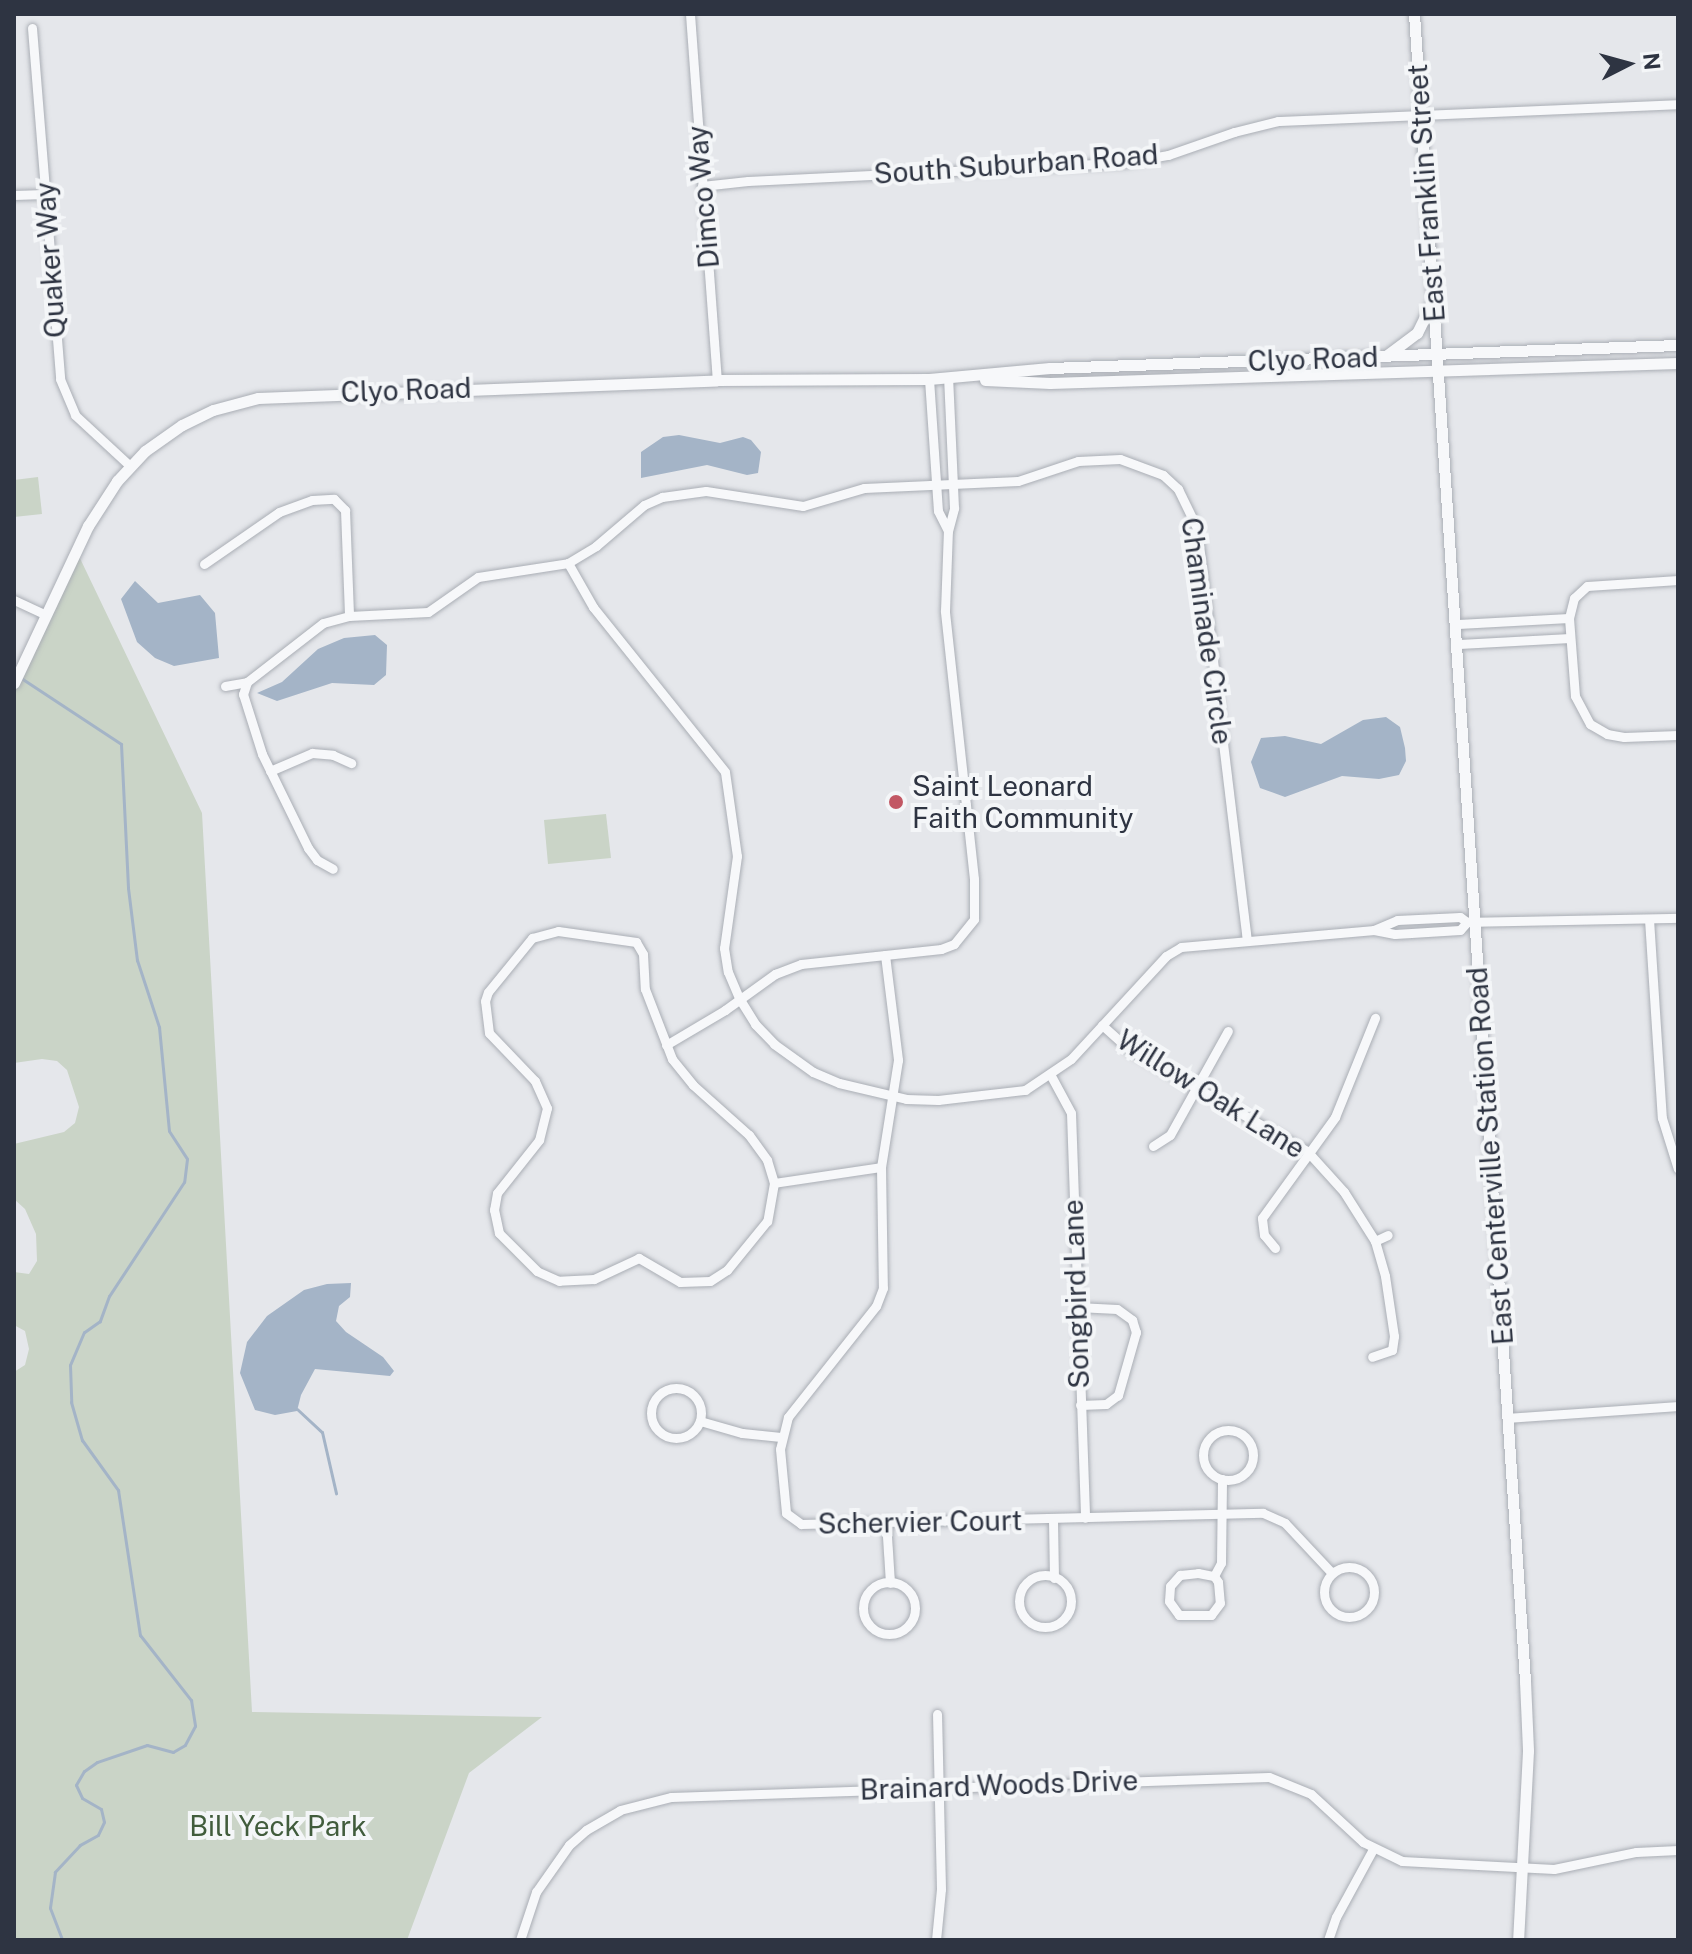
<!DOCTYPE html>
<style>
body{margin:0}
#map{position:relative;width:1692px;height:1954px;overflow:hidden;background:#e5e7eb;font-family:"Public Sans",sans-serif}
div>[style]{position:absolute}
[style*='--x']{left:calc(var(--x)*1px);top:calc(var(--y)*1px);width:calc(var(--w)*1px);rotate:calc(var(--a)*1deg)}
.green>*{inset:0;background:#cad4c7}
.water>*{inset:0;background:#a4b4c7}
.stream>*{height:3px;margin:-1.5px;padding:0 1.5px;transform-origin:1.5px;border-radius:1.5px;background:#a4b4c7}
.roads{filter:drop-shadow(0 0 2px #aaaeb5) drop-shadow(0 0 2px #aaaeb5)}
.minor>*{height:9px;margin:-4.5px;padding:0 4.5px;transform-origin:4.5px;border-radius:4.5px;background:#f7f8fa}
.minor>.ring{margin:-4.5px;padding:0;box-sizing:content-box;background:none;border:9px solid #f7f8fa;border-radius:50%}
.tertiary>*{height:11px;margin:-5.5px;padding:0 5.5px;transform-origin:5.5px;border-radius:5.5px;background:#f7f8fa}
.dots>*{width:22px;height:22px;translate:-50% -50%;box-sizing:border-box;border:4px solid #f4f6f8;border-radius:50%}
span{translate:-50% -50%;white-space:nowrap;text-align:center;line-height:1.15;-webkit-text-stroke:8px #f4f6f8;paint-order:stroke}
.street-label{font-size:28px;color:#2e3442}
.poi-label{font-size:28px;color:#2e3442}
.left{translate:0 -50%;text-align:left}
.park-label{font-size:28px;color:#415c3c}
.frame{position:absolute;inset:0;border:16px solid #2e3442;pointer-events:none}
.north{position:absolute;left:1588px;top:24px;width:80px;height:80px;-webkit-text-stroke:6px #f4f6f8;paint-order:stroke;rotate:84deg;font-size:22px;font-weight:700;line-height:32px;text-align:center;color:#2e3442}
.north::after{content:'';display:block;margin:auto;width:28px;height:36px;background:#2e3442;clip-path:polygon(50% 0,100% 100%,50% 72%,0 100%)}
</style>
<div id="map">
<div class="green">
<i style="clip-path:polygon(38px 477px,42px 514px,14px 517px,14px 480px)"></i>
<i style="clip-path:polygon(76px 550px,202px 813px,252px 1712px,542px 1717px,469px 1773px,407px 1940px,14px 1940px,14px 1372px,25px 1365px,29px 1349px,25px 1331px,14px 1325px,14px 1272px,29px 1274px,37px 1261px,36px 1234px,25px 1209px,14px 1199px,14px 1144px,64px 1132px,75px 1123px,79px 1107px,67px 1070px,57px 1061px,42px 1059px,14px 1063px,14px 683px)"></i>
<i style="clip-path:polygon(606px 814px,611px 858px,548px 864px,544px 820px)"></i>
</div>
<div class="water">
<i style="clip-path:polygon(679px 435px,720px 443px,743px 437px,751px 440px,761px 452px,758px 473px,747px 475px,707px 465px,641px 478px,641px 452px,663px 437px)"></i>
<i style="clip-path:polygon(135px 581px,158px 603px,200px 595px,215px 613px,219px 658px,174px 666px,155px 658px,137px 642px,121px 599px)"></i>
<i style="clip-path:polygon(375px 635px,387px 645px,386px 675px,374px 685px,332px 683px,277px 701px,257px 693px,282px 682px,318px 649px,344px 638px)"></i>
<i style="clip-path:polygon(1386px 717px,1400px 727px,1405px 748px,1406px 761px,1399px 775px,1379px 779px,1342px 776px,1285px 797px,1260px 788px,1251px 762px,1261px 738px,1285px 736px,1321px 744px,1363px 720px)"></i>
<i style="clip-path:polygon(351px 1283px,350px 1297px,339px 1306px,336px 1321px,346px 1332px,383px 1357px,394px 1371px,390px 1376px,315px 1369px,301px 1395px,297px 1411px,275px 1415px,255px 1410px,240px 1373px,247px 1342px,267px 1316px,304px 1290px,327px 1284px)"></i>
</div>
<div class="stream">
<i style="--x:21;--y:678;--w:120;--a:33.4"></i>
<i style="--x:121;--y:744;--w:144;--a:87.2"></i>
<i style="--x:128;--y:888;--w:73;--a:82.9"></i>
<i style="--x:137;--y:960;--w:71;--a:71.8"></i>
<i style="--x:159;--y:1027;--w:104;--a:84.5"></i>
<i style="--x:169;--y:1131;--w:33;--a:57"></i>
<i style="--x:187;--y:1159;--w:23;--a:97"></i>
<i style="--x:184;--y:1182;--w:136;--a:123.3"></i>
<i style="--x:109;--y:1296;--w:27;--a:110"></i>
<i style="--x:100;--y:1321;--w:19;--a:145"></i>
<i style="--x:84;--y:1332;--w:36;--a:113"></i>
<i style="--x:70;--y:1365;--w:37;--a:88"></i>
<i style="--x:71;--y:1402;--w:40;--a:74"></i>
<i style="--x:82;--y:1440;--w:62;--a:54.2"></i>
<i style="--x:118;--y:1490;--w:147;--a:81.4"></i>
<i style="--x:140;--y:1635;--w:83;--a:51.9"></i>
<i style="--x:191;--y:1700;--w:26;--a:81"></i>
<i style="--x:195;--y:1726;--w:21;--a:118"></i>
<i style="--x:185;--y:1745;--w:14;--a:150"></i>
<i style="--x:173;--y:1752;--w:27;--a:-165"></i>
<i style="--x:147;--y:1745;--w:53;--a:161.2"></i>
<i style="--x:97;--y:1762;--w:16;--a:145"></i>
<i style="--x:84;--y:1771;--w:16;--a:120"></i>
<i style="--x:76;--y:1785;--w:14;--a:65"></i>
<i style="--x:82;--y:1798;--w:22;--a:30"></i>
<i style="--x:101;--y:1809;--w:13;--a:77"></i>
<i style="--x:104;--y:1822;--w:14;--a:115"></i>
<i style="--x:98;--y:1835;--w:21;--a:151"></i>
<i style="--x:80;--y:1845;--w:37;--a:133"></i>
<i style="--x:55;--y:1872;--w:36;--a:98"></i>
<i style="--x:50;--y:1908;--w:34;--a:69"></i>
<i style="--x:297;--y:1409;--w:34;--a:43"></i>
<i style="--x:322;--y:1432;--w:63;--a:77.1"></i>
</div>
<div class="roads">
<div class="minor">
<i style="--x:690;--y:14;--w:367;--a:85.8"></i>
<i style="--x:32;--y:28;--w:352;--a:85.4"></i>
<i style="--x:60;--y:379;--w:39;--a:67"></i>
<i style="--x:75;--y:415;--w:75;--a:42.8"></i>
<i style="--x:702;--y:186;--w:46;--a:-6.2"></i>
<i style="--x:748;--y:181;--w:374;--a:-2.8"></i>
<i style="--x:1122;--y:163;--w:47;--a:-9.9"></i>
<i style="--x:1168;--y:155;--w:70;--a:-19.2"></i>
<i style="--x:1234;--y:132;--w:45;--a:-14"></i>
<i style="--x:1278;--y:121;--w:400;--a:-2.4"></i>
<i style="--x:14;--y:195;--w:31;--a:-2"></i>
<i style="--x:929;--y:379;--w:132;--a:86.1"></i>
<i style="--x:938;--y:511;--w:22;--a:63"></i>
<i style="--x:568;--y:563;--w:51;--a:60.4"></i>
<i style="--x:593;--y:607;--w:211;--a:51.3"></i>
<i style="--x:725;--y:772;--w:85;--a:81.9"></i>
<i style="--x:737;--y:856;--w:93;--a:98"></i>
<i style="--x:724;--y:948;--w:24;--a:81"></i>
<i style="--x:728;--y:972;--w:28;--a:67"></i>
<i style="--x:739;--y:998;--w:31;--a:58"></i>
<i style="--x:755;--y:1024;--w:28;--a:46"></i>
<i style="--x:774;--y:1044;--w:48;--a:35.7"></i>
<i style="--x:813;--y:1072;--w:28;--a:23"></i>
<i style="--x:839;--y:1083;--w:69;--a:13.4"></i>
<i style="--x:906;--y:1099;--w:32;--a:2"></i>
<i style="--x:938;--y:1100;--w:88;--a:-6.6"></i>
<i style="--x:1025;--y:1090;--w:55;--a:-34"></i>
<i style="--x:1071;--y:1059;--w:140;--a:-47.3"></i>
<i style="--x:1166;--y:956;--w:17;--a:-31"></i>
<i style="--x:1181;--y:947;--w:194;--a:-5"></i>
<i style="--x:1374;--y:930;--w:21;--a:11"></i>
<i style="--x:1395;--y:934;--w:65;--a:-3.5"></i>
<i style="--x:1460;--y:930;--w:11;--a:-49"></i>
<i style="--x:204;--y:564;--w:91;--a:-34.7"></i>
<i style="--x:279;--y:512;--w:35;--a:-20"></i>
<i style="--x:312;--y:500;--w:22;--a:-3"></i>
<i style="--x:334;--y:499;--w:16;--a:45"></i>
<i style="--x:345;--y:510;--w:106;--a:87.8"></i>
<i style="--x:1678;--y:580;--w:91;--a:176.2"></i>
<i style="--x:1587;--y:586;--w:18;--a:137"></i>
<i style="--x:1574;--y:598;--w:21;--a:104"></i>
<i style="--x:1569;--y:618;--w:78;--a:85.6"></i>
<i style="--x:1575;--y:696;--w:32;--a:62"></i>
<i style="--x:1590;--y:724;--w:20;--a:30"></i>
<i style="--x:1607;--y:734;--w:17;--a:10"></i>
<i style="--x:1624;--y:737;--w:54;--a:-2.1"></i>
<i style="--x:14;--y:600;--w:35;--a:25"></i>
<i style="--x:1458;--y:624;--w:111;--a:-3.1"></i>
<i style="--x:1459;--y:644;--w:111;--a:-3.1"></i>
<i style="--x:247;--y:682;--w:13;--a:108"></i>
<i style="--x:243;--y:694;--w:63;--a:72.4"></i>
<i style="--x:262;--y:754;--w:105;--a:63.9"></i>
<i style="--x:308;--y:848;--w:15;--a:53"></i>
<i style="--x:317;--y:860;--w:18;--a:29"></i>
<i style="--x:225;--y:686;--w:22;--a:-10"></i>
<i style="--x:247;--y:682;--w:96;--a:-37.8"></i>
<i style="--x:323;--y:623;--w:27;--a:-15"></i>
<i style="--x:349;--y:616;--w:79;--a:-2.9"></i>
<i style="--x:428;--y:612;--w:61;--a:-35"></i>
<i style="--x:478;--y:577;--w:91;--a:-8.8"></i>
<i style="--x:568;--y:563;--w:33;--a:-31"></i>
<i style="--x:596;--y:546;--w:63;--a:-40.5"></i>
<i style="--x:644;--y:505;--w:20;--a:-24"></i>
<i style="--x:662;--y:497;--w:44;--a:-7.8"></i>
<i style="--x:706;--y:491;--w:98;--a:8.8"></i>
<i style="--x:803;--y:506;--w:64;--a:-16.4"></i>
<i style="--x:864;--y:488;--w:154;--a:-2.6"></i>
<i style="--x:1018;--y:481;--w:63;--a:-18.4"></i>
<i style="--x:1078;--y:461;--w:42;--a:-2.7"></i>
<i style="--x:1120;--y:459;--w:46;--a:20.4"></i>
<i style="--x:1163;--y:475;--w:21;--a:43"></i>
<i style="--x:1178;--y:489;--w:43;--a:64"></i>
<i style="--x:1197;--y:528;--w:415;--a:83.1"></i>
<i style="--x:270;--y:771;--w:46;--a:-23.2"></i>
<i style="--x:312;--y:753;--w:21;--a:5"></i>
<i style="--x:333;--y:755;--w:20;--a:24"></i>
<i style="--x:1649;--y:919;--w:199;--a:86.3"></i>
<i style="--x:1662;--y:1118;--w:53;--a:72.6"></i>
<i style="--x:1374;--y:930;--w:25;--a:-23"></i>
<i style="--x:1397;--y:920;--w:63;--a:-2.7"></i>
<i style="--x:1460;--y:917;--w:9;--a:36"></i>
<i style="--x:1467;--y:922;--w:211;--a:-1.1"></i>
<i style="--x:558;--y:931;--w:79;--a:8"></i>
<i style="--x:636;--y:942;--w:14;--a:60"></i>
<i style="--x:643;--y:954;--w:35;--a:87"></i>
<i style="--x:645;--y:989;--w:75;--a:68.9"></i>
<i style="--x:672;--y:1059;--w:33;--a:51"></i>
<i style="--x:693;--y:1085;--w:75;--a:41.8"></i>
<i style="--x:749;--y:1135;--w:31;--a:54"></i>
<i style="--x:767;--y:1160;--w:24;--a:73"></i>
<i style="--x:774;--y:1183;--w:39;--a:100"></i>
<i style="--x:767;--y:1221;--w:63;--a:129.2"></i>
<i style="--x:727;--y:1270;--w:20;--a:147"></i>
<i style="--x:710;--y:1281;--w:30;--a:178"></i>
<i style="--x:680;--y:1282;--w:48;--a:-149.7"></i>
<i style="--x:639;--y:1258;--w:50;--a:155"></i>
<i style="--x:594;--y:1279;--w:35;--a:177"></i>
<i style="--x:559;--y:1281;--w:24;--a:-156"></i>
<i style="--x:537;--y:1271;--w:54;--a:-135"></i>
<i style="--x:499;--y:1233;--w:24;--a:-102"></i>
<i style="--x:494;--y:1210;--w:17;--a:-80"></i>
<i style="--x:497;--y:1193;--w:68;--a:-51.6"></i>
<i style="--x:539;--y:1140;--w:33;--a:-76"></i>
<i style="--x:547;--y:1108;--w:30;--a:-114"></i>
<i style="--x:535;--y:1081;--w:66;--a:-133.8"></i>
<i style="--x:489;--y:1033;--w:32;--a:-97"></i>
<i style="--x:485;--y:1001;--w:9;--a:-72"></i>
<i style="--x:488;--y:992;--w:70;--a:-50.8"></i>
<i style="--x:532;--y:938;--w:27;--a:-15"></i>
<i style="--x:885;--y:955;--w:106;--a:82.9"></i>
<i style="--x:898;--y:1060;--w:108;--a:99"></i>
<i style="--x:881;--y:1167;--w:121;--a:89.1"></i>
<i style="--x:883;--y:1288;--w:19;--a:111"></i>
<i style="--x:876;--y:1306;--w:142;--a:128.4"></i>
<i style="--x:788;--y:1417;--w:33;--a:104"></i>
<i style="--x:780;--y:1449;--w:64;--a:84.6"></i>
<i style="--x:786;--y:1513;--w:19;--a:36"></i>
<i style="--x:801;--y:1524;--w:462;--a:-1.4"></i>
<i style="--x:1263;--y:1513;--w:24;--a:24"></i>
<i style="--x:1285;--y:1523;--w:69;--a:46.8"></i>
<i style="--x:1102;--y:1025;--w:38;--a:42"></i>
<i style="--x:1130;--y:1050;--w:204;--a:29.7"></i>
<i style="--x:1307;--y:1151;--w:55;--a:47.9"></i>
<i style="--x:1344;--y:1192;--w:58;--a:57.7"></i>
<i style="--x:1375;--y:1241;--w:36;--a:74"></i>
<i style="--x:1385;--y:1276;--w:61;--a:81.5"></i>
<i style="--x:1394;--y:1336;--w:14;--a:98"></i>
<i style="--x:1392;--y:1350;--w:21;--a:161"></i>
<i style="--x:666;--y:1045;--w:69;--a:-30.7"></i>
<i style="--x:725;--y:1010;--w:62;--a:-35.8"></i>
<i style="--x:775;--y:974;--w:28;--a:-21"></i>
<i style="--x:801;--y:964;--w:141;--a:-6.1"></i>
<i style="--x:941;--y:949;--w:14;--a:-21"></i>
<i style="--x:954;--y:944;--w:32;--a:-51"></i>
<i style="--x:974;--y:919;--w:40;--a:-90"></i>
<i style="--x:974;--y:879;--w:270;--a:-96.2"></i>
<i style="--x:945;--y:611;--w:80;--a:-87.9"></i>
<i style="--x:948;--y:531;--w:24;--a:-75"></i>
<i style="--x:954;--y:508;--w:130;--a:-92.6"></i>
<i style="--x:1050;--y:1074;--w:44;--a:61.7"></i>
<i style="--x:1071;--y:1113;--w:405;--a:88"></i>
<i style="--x:1153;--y:1146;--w:20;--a:-33"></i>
<i style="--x:1170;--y:1135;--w:119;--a:-60.9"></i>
<i style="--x:774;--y:1183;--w:108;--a:-8.5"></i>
<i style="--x:1375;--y:1241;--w:14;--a:-25"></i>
<i style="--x:1275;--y:1248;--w:17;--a:-130"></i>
<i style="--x:1264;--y:1235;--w:17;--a:-97"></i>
<i style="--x:1262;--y:1218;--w:125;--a:-54.1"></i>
<i style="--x:1335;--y:1117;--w:107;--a:-68"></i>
<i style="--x:1077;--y:1307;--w:40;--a:2.9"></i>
<i style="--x:1117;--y:1309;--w:19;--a:36"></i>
<i style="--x:1132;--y:1320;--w:13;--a:72"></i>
<i style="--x:1136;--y:1332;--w:66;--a:105.9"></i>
<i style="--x:1118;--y:1395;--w:15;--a:143"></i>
<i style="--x:1106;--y:1404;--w:26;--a:178"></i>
<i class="ring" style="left:651px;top:1388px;width:41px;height:41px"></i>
<i style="--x:1507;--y:1418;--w:171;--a:-4"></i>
<i style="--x:700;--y:1421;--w:44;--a:15.9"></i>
<i style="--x:742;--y:1433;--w:39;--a:6"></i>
<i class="ring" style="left:1203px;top:1430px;width:41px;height:41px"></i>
<i style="--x:1053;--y:1520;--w:58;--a:89"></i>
<i style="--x:886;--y:1521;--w:62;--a:86.3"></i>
<i class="ring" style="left:1324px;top:1567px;width:41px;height:41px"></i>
<i style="--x:1198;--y:1573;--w:16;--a:11"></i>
<i style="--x:1214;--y:1576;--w:7;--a:56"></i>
<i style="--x:1218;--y:1582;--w:21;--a:85"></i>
<i style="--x:1220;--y:1603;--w:15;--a:127"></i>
<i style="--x:1211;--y:1615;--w:32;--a:180"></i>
<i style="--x:1179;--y:1615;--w:17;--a:-126"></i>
<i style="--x:1169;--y:1601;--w:15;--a:-86"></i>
<i style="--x:1170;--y:1586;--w:15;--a:-48"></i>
<i style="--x:1180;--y:1575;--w:18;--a:-6"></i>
<i class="ring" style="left:1019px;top:1575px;width:43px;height:43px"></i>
<i style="--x:1214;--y:1576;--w:15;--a:-62"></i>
<i style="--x:1221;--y:1563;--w:84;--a:-89.3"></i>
<i class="ring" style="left:863px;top:1582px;width:43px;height:43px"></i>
<i style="--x:520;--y:1940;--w:51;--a:-71.6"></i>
<i style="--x:536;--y:1892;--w:57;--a:-54.9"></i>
<i style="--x:569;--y:1845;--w:23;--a:-41"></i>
<i style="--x:586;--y:1830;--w:39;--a:-30"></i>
<i style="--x:620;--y:1810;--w:53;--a:-14.3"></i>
<i style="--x:671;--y:1797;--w:598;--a:-1.92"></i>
<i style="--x:1269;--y:1777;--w:45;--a:22"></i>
<i style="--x:1311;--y:1794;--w:71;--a:42.7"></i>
<i style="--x:1363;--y:1842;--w:43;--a:26"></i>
<i style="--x:1402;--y:1861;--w:152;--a:3"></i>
<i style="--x:1554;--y:1869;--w:84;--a:-11.7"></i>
<i style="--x:1636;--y:1852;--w:42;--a:-2.7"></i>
<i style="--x:936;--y:1940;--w:51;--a:-84.4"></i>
<i style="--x:941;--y:1889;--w:175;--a:-91.3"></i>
<i style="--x:1328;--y:1940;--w:24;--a:-71"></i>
<i style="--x:1336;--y:1917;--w:77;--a:-61.4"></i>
</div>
<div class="tertiary">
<i style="--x:1414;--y:14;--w:1671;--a:86.19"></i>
<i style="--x:1525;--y:1681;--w:70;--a:87.5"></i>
<i style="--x:1528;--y:1751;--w:189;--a:93"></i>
<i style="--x:1386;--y:356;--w:39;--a:-37"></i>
<i style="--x:1417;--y:333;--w:32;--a:-64"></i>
<i style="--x:985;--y:380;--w:65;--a:2.6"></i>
<i style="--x:1050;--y:383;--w:628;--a:-1.82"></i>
<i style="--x:14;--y:683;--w:174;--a:-64.8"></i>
<i style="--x:88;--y:526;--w:54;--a:-57.2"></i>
<i style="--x:117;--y:481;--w:41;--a:-47"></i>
<i style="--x:145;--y:451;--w:45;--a:-35.1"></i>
<i style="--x:182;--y:425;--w:34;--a:-26"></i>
<i style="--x:213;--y:410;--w:47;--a:-14.9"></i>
<i style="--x:258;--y:398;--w:459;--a:-2.2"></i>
<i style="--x:717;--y:380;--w:212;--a:-0.3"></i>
<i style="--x:929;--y:379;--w:121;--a:-5.2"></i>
<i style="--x:1050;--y:368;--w:628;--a:-2.1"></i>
</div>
</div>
<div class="dots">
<i style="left:896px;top:802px;background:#c25764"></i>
</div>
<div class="street-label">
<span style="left:1016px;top:164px;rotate:-4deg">South Suburban Road</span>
<span style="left:1426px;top:193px;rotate:-94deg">East Franklin Street</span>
<span style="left:703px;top:197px;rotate:-95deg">Dimco Way</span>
<span style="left:50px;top:260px;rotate:-94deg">Quaker Way</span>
<span style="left:1313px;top:359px;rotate:-2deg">Clyo Road</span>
<span style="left:406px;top:390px;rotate:-2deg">Clyo Road</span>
<span style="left:1207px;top:631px;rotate:82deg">Chaminade Circle</span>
<span style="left:1211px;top:1094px;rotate:32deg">Willow Oak Lane</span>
<span style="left:1490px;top:1156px;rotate:-94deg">East Centerville Station Road</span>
<span style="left:1076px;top:1294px;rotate:-92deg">Songbird Lane</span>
<span style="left:920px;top:1522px;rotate:-1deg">Schervier Court</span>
<span style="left:999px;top:1785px;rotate:-2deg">Brainard Woods Drive</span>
</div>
<div class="poi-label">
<span class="left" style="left:912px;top:802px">Saint Leonard<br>Faith Community</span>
</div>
<div class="park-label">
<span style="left:278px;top:1826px">Bill Yeck Park</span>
</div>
<div class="frame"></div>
<div class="north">N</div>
</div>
